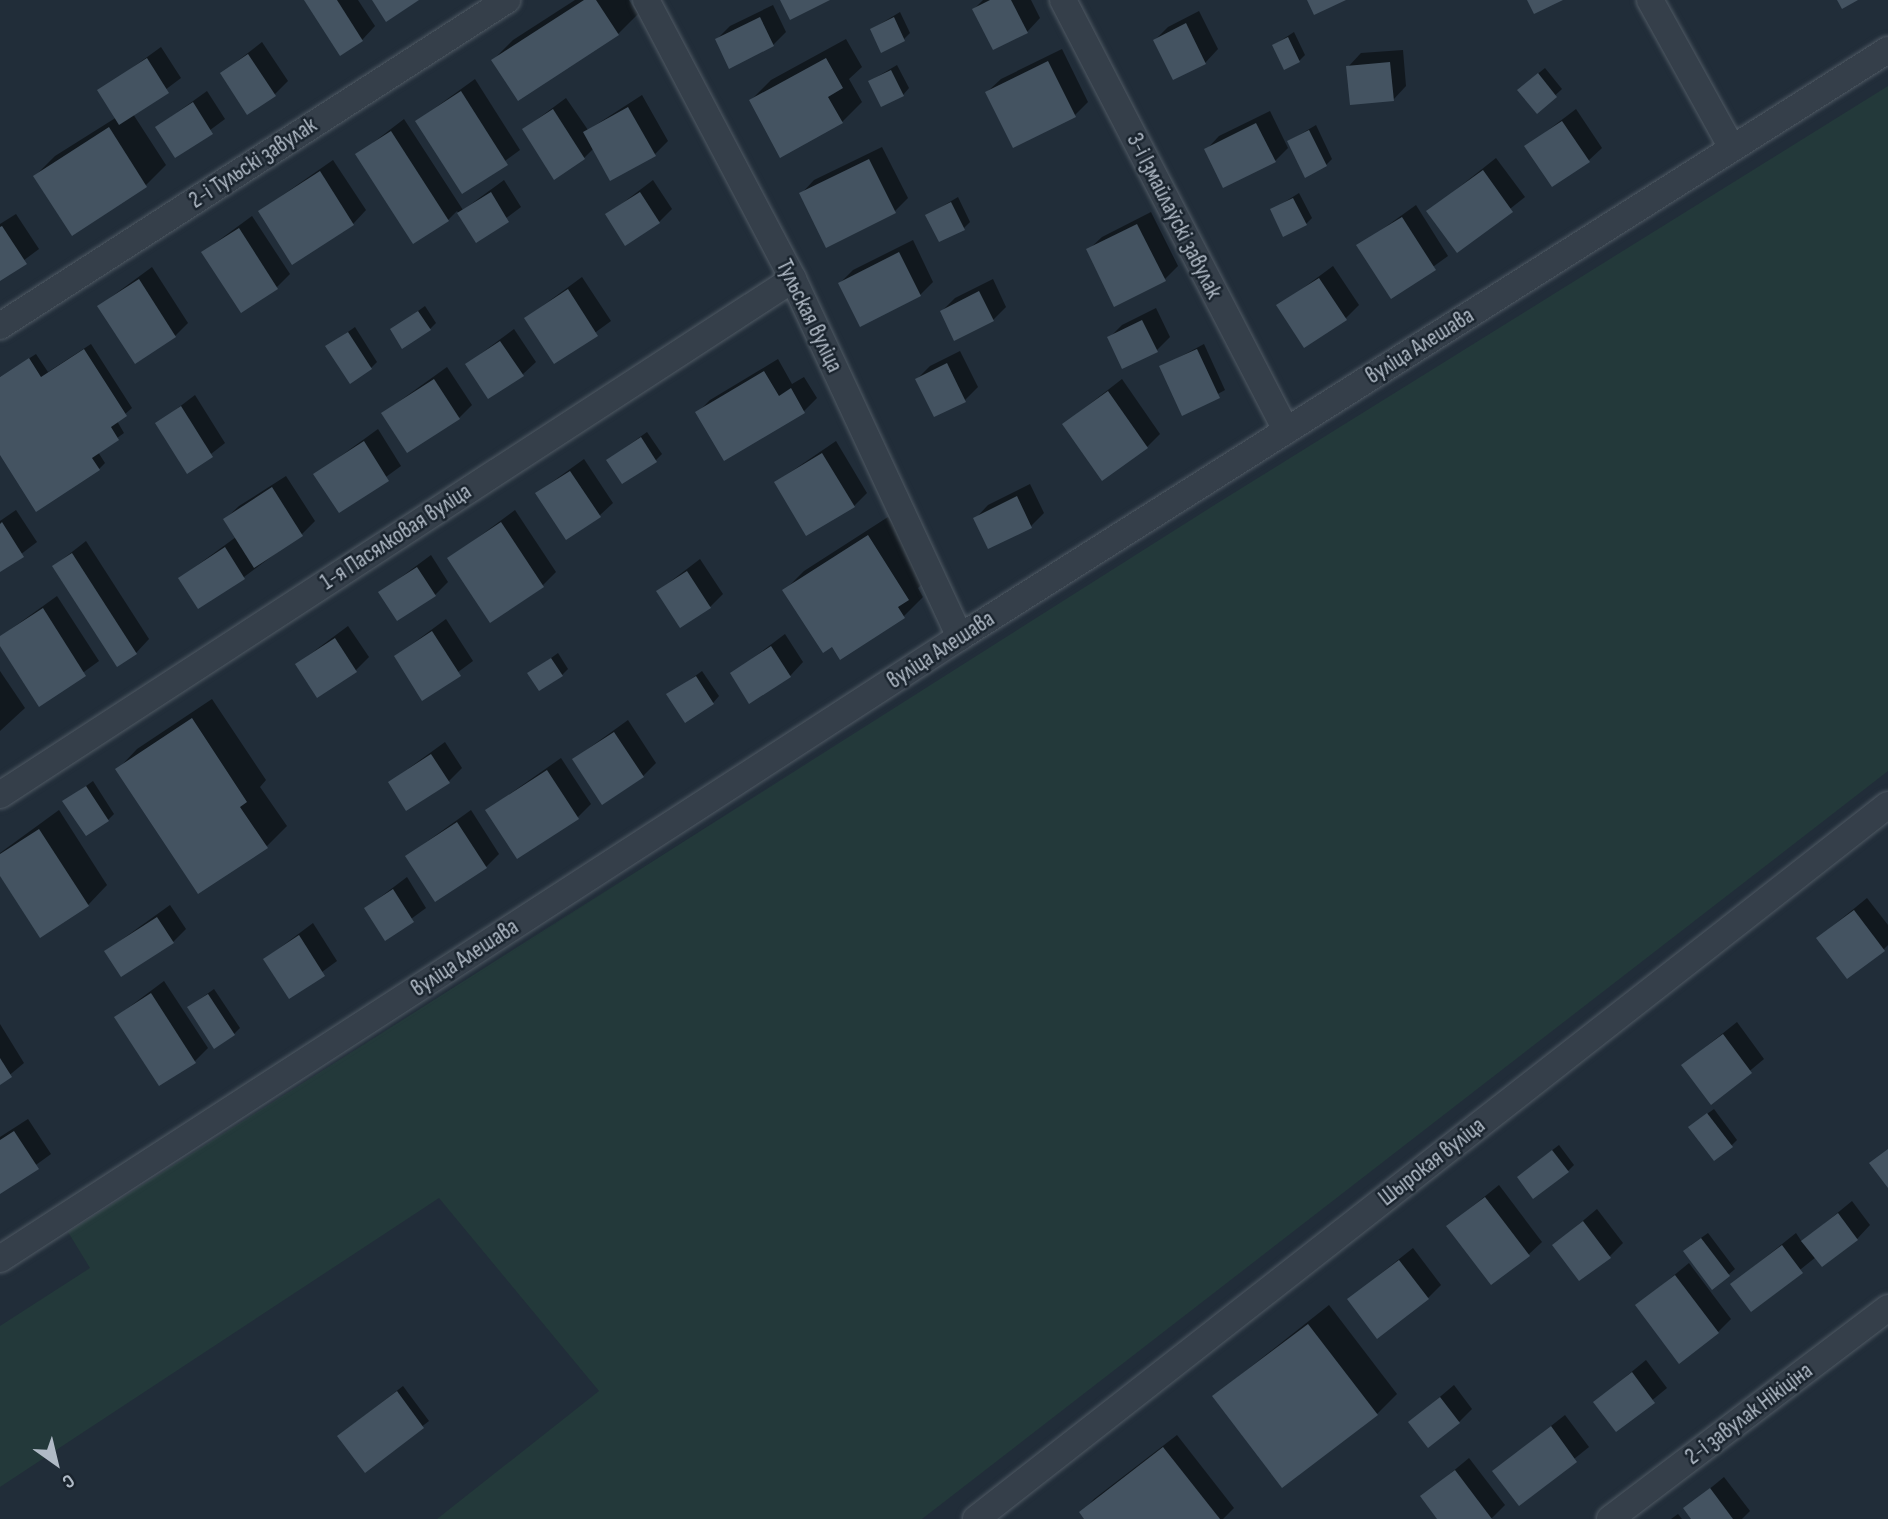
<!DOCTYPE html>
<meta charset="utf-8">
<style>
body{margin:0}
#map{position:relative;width:1888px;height:1519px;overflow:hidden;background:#212d39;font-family:"Sofia Sans Condensed",sans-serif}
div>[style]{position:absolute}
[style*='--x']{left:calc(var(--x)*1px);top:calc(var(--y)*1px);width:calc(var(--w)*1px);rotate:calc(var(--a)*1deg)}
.green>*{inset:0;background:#23393a}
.shadow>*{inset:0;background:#0007}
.building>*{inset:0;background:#445361}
.roads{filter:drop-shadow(0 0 2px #505a64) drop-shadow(0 0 2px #505a64)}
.street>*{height:26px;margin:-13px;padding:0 13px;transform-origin:13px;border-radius:13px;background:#353f4a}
span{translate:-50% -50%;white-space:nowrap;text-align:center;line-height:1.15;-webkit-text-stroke:5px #1a242e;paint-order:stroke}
.street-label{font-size:23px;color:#b0bac6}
.north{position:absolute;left:21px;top:1428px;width:70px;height:70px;-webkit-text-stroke:5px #1a242e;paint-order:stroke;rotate:146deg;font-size:19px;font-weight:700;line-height:28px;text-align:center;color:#b0bac6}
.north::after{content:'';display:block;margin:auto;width:24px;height:32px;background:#b0bac6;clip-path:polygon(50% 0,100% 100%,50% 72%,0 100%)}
</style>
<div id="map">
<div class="green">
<i style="clip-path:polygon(1888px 86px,1888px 771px,922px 1519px,437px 1519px,599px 1391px,439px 1198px,0 1487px,0 1326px,90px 1268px,68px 1232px,1216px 504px)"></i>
</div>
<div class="shadow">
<i style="clip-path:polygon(306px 0,358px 0,375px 26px,362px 40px)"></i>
<i style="clip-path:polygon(575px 0,629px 0,638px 14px,618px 34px,493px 60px,513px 40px)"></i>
<i style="clip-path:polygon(983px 0,1031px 0,1040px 18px,1027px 32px,974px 9px)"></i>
<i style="clip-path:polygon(773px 5px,786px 32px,773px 45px,717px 39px,730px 26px)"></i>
<i style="clip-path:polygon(1199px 11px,1218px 49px,1205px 63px,1155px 40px,1168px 27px)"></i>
<i style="clip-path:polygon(900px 12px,910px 33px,904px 39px,872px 29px)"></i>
<i style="clip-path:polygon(1294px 32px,1305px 55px,1299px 61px,1274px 45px)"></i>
<i style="clip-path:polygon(846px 39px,862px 67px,849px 79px,862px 102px,842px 122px,751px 100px,771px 80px)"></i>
<i style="clip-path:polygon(262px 42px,288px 81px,274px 95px,222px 73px)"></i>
<i style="clip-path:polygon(161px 47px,181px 78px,133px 114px,166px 165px,146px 185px,72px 233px,35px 176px,55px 156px,117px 117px,100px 91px)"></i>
<i style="clip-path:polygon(1062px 49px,1088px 102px,1075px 115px,987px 92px,1001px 79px)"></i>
<i style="clip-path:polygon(1403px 50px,1406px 86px,1393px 100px,1348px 67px,1361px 53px)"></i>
<i style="clip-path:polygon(897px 65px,909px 88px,903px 95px,870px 81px)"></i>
<i style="clip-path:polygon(1545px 68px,1562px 89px,1537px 112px,1525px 84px)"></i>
<i style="clip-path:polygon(475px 79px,520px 150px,463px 192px,417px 121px)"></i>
<i style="clip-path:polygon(207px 91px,225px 119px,175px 156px,157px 127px)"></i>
<i style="clip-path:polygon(642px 95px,668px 141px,655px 154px,594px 148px,584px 158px,524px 129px,566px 98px,588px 130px)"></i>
<i style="clip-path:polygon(1576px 109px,1602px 148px,1588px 161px,1526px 147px)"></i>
<i style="clip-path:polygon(1270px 111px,1288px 148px,1275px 161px,1206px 150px,1219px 136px)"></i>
<i style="clip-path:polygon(404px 119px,463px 210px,504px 180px,521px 207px,476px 241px,457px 211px,448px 220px,357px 155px)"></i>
<i style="clip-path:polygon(1316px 125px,1332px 159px,1326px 165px,1289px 141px)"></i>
<i style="clip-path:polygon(882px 147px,908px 198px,895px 211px,801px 194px,814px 180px)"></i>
<i style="clip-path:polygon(1496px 158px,1525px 197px,1458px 250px,1429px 211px)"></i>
<i style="clip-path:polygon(333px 160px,366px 210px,353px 224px,260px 211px)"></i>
<i style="clip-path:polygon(653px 180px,672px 209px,659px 222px,607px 215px)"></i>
<i style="clip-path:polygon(1299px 193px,1312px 218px,1306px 224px,1272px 210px)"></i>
<i style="clip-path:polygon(958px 197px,970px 222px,964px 228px,928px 215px)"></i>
<i style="clip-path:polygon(1416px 205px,1448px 256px,1391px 297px,1359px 246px)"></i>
<i style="clip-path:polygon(1151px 212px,1178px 266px,1165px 279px,1088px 250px,1102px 237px)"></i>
<i style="clip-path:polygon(16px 214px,39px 249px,0 278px,0 224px)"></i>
<i style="clip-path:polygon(252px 216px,290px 274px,277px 287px,203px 252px)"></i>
<i style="clip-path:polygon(913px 240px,933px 282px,920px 295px,840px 283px,853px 270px)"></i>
<i style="clip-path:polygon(1333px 266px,1359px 305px,1346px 318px,1279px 306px)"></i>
<i style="clip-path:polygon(152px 267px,188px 323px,175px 336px,99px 306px)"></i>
<i style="clip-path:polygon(582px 277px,611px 321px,555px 362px,526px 318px)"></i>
<i style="clip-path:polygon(993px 279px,1006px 307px,993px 320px,942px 311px,955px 298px)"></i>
<i style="clip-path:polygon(425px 306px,436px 323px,430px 329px,392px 330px)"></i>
<i style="clip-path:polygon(1156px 308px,1170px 337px,1157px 350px,1109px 338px,1122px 325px)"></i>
<i style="clip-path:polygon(355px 327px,377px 362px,371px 368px,328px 346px)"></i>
<i style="clip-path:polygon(514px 329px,536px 362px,522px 375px,467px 364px)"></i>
<i style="clip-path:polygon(91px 344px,132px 408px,117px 421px,124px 433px,98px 452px,105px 463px,99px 469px,0 452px,0 377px,36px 354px,48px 372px)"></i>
<i style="clip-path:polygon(1204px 344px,1225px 390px,1183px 413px,1161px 367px)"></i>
<i style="clip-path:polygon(960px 351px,978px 387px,965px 400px,917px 379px,930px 366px)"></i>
<i style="clip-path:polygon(778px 359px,792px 384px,804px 377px,817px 398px,804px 411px,724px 459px,697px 413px,710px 400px)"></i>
<i style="clip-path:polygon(447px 367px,472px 405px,459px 418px,383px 413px)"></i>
<i style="clip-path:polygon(1122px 379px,1160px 434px,1147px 447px,1064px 424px)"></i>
<i style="clip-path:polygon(195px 395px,225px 443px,188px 472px,157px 424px)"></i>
<i style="clip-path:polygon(378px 429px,401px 466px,339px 511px,316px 474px)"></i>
<i style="clip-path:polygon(647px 432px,662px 454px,656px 460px,608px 460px)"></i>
<i style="clip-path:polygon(836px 441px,867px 493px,854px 506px,776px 482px)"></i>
<i style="clip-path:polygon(584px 459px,613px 503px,599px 516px,537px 493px)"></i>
<i style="clip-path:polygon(286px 476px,315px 521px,302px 534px,244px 577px,180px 578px,236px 537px,225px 519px,239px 506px)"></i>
<i style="clip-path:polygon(1030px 484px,1044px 513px,1031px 526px,989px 547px,975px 519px,988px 505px)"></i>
<i style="clip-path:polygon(16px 510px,37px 542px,0 570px,0 521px)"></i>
<i style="clip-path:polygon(515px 510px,556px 572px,543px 585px,449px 559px)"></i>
<i style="clip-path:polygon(888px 517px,928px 579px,918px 588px,923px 597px,903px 617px,832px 645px,784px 591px,804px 571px)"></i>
<i style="clip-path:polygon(86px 541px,149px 639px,136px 653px,54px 566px)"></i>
<i style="clip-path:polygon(431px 555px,448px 582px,435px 595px,381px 592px)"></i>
<i style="clip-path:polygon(700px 559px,723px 594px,710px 607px,658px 591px)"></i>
<i style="clip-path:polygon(57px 596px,99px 661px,40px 704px,0 637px)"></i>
<i style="clip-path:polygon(446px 619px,473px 661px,423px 698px,396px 656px)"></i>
<i style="clip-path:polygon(348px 626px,369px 657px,356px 670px,297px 664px)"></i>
<i style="clip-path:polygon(785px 634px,803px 662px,790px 676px,732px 674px)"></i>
<i style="clip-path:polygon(558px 653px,568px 669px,562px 675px,529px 674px)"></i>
<i style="clip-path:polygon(0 671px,25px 708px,0 731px)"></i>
<i style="clip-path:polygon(702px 671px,719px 696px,713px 703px,669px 695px)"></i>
<i style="clip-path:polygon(212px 699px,266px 780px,260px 787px,287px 826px,267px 846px,118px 769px,137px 749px)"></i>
<i style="clip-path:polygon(628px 720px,656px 763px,643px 776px,574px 759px)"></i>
<i style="clip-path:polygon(445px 742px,462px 768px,449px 781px,390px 782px)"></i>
<i style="clip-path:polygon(561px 758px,591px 804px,578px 817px,487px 810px)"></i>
<i style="clip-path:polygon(93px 781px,114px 814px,108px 820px,65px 801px)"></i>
<i style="clip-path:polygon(59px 810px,107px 885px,88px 905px,0 872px,0 853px)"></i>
<i style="clip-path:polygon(471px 810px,499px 854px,486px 867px,407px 856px)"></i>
<i style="clip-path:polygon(407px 877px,426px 908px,385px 938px,366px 908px)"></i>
<i style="clip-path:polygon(1867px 898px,1888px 925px,1888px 945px,1884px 949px,1818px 938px)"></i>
<i style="clip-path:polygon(170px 905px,186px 929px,173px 942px,106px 951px)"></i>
<i style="clip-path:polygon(313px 923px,337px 961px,289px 996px,265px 959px)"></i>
<i style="clip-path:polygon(164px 981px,208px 1048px,195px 1061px,116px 1017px)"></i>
<i style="clip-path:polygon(214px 989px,240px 1028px,234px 1034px,189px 1007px)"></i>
<i style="clip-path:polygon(1737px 1022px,1764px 1059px,1711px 1103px,1683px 1065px)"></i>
<i style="clip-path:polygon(0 1024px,24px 1063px,0 1083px)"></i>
<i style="clip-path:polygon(1714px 1109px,1737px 1140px,1731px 1146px,1697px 1121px)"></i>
<i style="clip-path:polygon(28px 1119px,51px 1154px,0 1191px,0 1137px)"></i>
<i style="clip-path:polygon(1559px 1145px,1574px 1165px,1568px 1171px,1525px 1171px)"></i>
<i style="clip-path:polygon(1499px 1185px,1542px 1242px,1528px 1255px,1448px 1226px)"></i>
<i style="clip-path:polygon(1852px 1201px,1870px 1225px,1857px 1239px,1816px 1257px,1751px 1309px,1732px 1284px,1796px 1233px,1802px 1242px)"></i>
<i style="clip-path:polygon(1597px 1209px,1623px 1243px,1610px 1256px,1554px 1245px)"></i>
<i style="clip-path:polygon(1708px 1233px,1735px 1269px,1713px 1288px,1691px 1245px)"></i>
<i style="clip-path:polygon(1413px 1248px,1441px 1285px,1428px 1298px,1349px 1299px)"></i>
<i style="clip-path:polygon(1689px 1263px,1731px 1319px,1718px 1332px,1638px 1305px)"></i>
<i style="clip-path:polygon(1329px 1305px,1397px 1394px,1377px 1414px,1214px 1396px)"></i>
<i style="clip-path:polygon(1646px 1360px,1667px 1388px,1616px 1430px,1595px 1402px)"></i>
<i style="clip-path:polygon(1454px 1385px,1472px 1409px,1459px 1422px,1410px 1422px)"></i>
<i style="clip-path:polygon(403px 1386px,429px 1421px,366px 1470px,346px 1430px)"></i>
<i style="clip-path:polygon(1565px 1415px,1589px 1447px,1519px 1503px,1494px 1471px)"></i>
<i style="clip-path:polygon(1177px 1435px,1234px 1508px,1223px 1519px,1086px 1519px,1081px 1513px,1094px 1499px)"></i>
<i style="clip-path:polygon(1469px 1458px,1505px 1505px,1491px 1519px,1439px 1519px,1422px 1497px)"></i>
<i style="clip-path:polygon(1724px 1477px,1750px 1511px,1742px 1519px,1693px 1519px,1685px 1509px)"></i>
<i style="clip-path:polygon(1678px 1514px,1682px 1519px,1671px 1519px)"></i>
</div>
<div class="building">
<i style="clip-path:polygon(304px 0,337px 0,363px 41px,340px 56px)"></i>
<i style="clip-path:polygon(372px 0,419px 0,386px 22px)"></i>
<i style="clip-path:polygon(584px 0,596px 0,619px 35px,518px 101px,491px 60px)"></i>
<i style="clip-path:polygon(780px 0,830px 0,790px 20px)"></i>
<i style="clip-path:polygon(990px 0,1011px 0,1028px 33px,993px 50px,972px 9px)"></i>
<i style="clip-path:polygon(1307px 0,1346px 0,1314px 15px)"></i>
<i style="clip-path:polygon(1527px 0,1563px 0,1534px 14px)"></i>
<i style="clip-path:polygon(1837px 0,1858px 0,1842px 9px)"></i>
<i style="clip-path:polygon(760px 17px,774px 46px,729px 69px,715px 39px)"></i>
<i style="clip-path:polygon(894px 17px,905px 41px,881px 53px,870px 29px)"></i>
<i style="clip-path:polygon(1186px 23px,1206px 64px,1173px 80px,1153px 40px)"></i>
<i style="clip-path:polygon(1288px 37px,1300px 62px,1284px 70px,1272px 45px)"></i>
<i style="clip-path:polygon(248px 54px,276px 96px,247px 115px,220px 73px)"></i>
<i style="clip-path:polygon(147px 58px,169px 93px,119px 125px,97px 90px)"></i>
<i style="clip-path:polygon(826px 58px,843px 88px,828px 97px,843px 123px,780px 158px,749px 100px)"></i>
<i style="clip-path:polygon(1048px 61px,1076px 117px,1013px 148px,985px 92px)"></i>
<i style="clip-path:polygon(1390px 62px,1394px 101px,1350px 105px,1346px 66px)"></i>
<i style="clip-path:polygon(891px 70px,904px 96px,881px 107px,868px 81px)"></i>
<i style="clip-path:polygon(1538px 73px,1557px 97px,1537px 114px,1517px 90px)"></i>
<i style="clip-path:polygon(461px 91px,508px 165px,462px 194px,415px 121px)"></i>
<i style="clip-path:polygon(193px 102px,213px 134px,175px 158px,155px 127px)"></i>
<i style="clip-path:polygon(628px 107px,656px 156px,610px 181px,583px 132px)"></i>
<i style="clip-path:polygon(553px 109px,585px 159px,554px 180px,522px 129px)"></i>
<i style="clip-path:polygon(1562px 121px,1590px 162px,1552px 187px,1524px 146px)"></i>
<i style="clip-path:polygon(1256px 123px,1276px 162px,1223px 188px,1204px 149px)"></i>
<i style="clip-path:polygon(109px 127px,147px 187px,72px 236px,33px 176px)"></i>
<i style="clip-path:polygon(1309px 130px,1327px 166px,1305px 178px,1287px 141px)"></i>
<i style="clip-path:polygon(391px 131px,449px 221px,413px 244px,355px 154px)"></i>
<i style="clip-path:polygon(869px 159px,896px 213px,826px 248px,799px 193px)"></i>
<i style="clip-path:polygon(1483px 170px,1513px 212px,1457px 253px,1426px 211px)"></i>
<i style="clip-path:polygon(320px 171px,354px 225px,292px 265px,258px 211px)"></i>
<i style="clip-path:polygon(491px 192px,509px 222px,476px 243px,457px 213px)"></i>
<i style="clip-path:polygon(640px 192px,660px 223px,625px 246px,605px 214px)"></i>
<i style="clip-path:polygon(1293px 198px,1307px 225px,1283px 237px,1270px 209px)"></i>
<i style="clip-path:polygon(951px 202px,965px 230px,939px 242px,925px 215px)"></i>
<i style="clip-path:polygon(1402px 217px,1436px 270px,1391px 299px,1356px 245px)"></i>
<i style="clip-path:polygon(1137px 224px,1166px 281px,1114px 307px,1086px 249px)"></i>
<i style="clip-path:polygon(2px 226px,27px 264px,0 281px,0 227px)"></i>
<i style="clip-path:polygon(239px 228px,278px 289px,241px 313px,201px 252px)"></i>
<i style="clip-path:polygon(899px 252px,921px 296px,860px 327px,838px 283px)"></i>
<i style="clip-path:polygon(1319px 278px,1347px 320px,1304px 348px,1276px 305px)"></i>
<i style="clip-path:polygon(139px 279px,176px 337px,135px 364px,97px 306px)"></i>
<i style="clip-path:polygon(568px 289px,598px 336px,554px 364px,524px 318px)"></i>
<i style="clip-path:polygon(979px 291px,994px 321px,954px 341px,940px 311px)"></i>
<i style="clip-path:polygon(418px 311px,431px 330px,402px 349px,390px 329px)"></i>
<i style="clip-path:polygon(1142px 320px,1158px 352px,1122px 369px,1107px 337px)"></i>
<i style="clip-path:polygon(348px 332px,372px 369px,350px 384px,325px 346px)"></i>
<i style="clip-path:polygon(500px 341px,524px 376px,488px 399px,465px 364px)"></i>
<i style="clip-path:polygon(84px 349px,127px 416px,111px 427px,119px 440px,92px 458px,100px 470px,36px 512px,0 455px,0 377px,29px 358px,41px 377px)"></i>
<i style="clip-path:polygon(1197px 349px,1220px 398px,1182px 416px,1159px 366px)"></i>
<i style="clip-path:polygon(947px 363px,966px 402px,934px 417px,915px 379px)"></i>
<i style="clip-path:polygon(764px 371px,779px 396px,791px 388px,805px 413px,724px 461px,695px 412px)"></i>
<i style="clip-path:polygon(434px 379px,460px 419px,407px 453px,381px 413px)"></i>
<i style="clip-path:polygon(1108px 391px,1148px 448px,1102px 481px,1062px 424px)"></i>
<i style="clip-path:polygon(181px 406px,213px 457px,187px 474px,155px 423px)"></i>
<i style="clip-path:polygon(641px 437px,657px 462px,622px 484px,606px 460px)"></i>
<i style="clip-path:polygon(364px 441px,389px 481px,339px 513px,313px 474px)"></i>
<i style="clip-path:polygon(822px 453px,855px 507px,806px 536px,774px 482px)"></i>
<i style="clip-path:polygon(570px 471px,601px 517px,566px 540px,535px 493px)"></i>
<i style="clip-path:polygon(272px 487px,303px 536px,254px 568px,223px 519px)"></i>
<i style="clip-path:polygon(1017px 496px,1032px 528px,988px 549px,973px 518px)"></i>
<i style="clip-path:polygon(2px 522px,24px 557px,0 572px,0 524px)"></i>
<i style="clip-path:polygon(501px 522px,544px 587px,490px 623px,447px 558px)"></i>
<i style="clip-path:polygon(868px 535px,909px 600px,898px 607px,905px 618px,840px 660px,832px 647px,823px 653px,782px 590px)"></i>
<i style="clip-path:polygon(225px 547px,245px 579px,198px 609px,178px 578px)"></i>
<i style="clip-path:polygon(72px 553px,137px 654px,117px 667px,52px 566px)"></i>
<i style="clip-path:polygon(417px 567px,436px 596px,397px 621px,378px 592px)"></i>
<i style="clip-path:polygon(687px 571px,711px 608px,680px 628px,656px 591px)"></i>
<i style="clip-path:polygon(43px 608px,86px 676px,39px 707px,0 646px,0 636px)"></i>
<i style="clip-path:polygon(432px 631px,461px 676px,422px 701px,394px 656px)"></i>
<i style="clip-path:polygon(335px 638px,357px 672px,317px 698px,295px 664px)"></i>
<i style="clip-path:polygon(771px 646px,791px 677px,749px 704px,730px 673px)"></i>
<i style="clip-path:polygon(551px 658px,563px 676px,539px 691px,527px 673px)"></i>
<i style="clip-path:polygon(696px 676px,714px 704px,685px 723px,666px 694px)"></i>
<i style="clip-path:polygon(192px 718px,247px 802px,240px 807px,268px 848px,198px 894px,115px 769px)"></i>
<i style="clip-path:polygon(614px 732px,644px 777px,602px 805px,572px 759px)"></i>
<i style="clip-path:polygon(431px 754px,450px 783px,406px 811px,388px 782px)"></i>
<i style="clip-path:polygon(547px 770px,579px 819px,517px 859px,485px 810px)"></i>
<i style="clip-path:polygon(86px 786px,109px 821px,86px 836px,62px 801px)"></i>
<i style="clip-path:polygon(457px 822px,487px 868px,435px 902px,405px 856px)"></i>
<i style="clip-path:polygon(39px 829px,89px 906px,40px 938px,0 876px,0 854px)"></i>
<i style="clip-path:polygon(393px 889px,414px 922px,385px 941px,364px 908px)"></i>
<i style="clip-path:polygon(1854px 910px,1885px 951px,1847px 979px,1816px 938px)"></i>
<i style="clip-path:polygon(157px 917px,174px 943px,121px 977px,104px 951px)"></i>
<i style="clip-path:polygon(299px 935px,325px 976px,289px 999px,263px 959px)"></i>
<i style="clip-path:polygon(151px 993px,196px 1063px,159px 1086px,114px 1017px)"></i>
<i style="clip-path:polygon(208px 994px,235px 1035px,214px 1049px,187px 1007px)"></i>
<i style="clip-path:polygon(1723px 1034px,1752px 1073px,1711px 1105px,1681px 1065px)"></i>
<i style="clip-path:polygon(0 1058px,12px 1077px,0 1085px)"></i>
<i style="clip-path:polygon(1707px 1113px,1733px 1147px,1714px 1161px,1688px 1127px)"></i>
<i style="clip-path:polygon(14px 1131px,39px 1169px,0 1194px,0 1140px)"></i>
<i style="clip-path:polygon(1888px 1149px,1888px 1188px,1869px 1163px)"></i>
<i style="clip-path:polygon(1552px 1150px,1569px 1172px,1533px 1199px,1517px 1177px)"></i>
<i style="clip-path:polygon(1485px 1197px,1530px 1256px,1491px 1285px,1446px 1226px)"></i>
<i style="clip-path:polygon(1838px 1213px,1858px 1240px,1822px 1267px,1801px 1241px)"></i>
<i style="clip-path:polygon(1583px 1221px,1611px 1258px,1579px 1281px,1552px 1245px)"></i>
<i style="clip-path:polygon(1701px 1238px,1730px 1276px,1712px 1290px,1683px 1251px)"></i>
<i style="clip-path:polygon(1782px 1245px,1803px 1273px,1751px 1312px,1730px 1284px)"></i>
<i style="clip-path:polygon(1399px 1260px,1429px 1299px,1377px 1339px,1347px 1299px)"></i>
<i style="clip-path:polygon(1675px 1275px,1719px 1333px,1679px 1364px,1635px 1305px)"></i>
<i style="clip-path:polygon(1308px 1324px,1378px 1415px,1282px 1488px,1212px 1396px)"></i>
<i style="clip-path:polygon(1632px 1372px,1655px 1403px,1616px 1432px,1593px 1402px)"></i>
<i style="clip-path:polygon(397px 1391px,424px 1428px,365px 1473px,337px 1436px)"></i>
<i style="clip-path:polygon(1440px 1397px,1460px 1423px,1428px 1448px,1408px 1422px)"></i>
<i style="clip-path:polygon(1551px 1426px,1577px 1462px,1519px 1506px,1492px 1471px)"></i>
<i style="clip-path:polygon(1163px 1447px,1220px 1519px,1084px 1519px,1079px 1512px)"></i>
<i style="clip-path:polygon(1455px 1470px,1492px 1519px,1437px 1519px,1420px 1496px)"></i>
<i style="clip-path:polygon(1710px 1488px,1733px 1519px,1691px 1519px,1683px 1508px)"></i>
</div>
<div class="roads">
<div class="street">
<i style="--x:646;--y:0;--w:315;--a:62.2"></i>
<i style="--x:793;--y:279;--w:395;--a:65"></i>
<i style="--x:1063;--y:0;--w:485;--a:62.6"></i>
<i style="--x:1650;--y:0;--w:169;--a:61"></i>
<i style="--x:0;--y:326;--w:603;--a:-32.74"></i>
<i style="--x:0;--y:795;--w:946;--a:-33.05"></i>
<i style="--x:0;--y:1259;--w:1144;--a:-32.94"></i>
<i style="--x:960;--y:637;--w:1098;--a:-32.32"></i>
<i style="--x:976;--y:1519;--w:1158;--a:-38.06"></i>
<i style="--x:1610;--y:1519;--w:349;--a:-37.2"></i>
</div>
</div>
<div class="street-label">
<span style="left:253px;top:163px;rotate:-33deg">2-і Тульскі завулак</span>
<span style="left:1174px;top:216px;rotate:63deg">3-і Ізмайлаўскі завулак</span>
<span style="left:809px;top:316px;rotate:64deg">Тульская вуліца</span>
<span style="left:1420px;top:346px;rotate:-32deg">вуліца Алешава</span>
<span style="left:396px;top:537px;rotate:-33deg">1-я Пасялковая вуліца</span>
<span style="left:941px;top:650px;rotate:-33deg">вуліца Алешава</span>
<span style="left:465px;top:958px;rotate:-33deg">вуліца Алешава</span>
<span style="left:1432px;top:1162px;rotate:-38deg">Шырокая вуліца</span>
<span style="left:1749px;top:1414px;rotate:-37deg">2-і завулак Нікіціна</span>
</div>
<div class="north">С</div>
</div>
